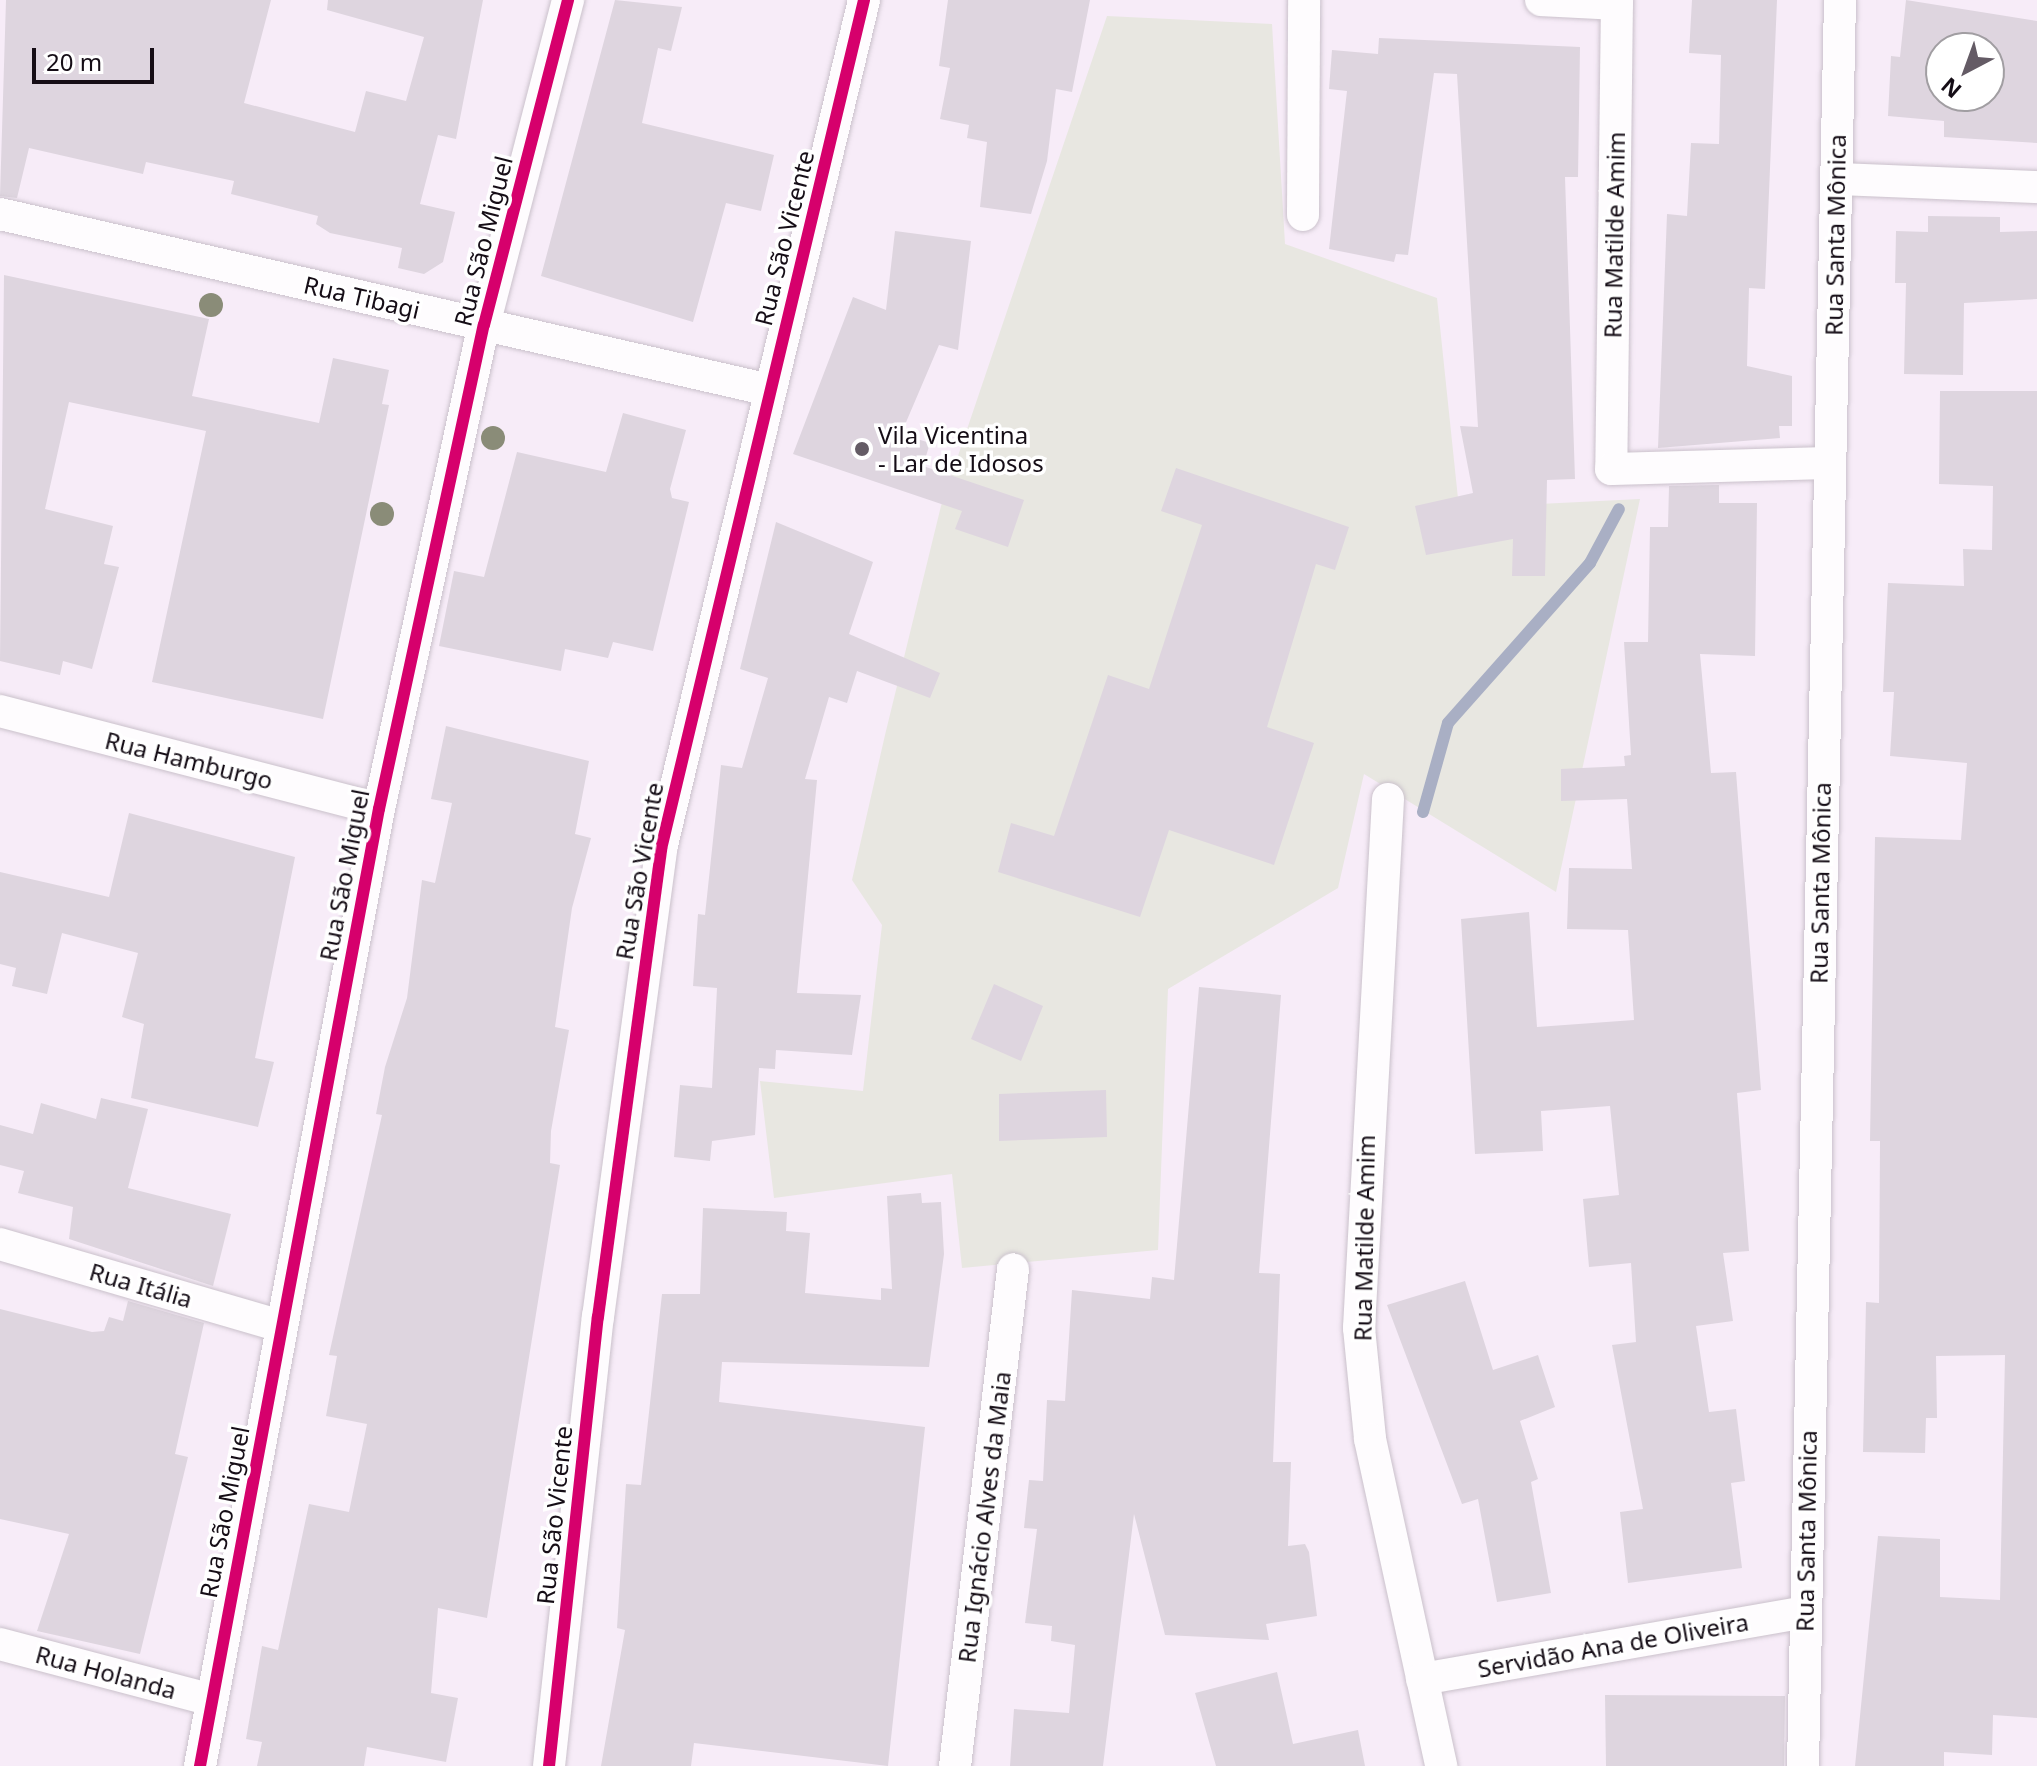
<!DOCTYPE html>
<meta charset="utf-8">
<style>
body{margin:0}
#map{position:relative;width:2037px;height:1766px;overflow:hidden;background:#f7ecf8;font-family:"Noto Sans",sans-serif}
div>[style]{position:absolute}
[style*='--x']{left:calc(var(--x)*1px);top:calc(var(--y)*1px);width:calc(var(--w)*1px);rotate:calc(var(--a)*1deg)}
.green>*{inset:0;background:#e8e7e1}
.stream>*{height:12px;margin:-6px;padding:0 6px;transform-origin:6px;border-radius:6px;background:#a9afc4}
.building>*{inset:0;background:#ded5df}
.roads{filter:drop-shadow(0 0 2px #cac1cb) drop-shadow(0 0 2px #cac1cb)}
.minor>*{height:32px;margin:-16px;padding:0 16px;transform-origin:16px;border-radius:16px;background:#fefcfe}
.cycleway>*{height:12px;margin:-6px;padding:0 6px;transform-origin:6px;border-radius:6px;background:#d6006c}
.trees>*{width:24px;height:24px;margin:-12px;border-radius:50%;background:#8a8c78}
.dots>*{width:22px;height:22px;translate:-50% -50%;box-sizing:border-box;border:4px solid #fff;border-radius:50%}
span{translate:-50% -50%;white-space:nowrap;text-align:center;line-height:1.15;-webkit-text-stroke:7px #fff;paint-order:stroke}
.street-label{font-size:24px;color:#150d16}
.poi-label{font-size:24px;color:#150d16}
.left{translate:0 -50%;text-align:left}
.north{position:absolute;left:1925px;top:32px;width:80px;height:80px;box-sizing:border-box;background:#fff;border:2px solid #a19ea2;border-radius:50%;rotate:221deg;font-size:22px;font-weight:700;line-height:32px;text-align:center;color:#150d16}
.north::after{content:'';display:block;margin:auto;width:28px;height:36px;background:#645b65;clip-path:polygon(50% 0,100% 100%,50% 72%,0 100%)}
.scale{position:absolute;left:32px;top:48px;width:122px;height:36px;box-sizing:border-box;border:4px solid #150d16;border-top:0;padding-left:10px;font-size:24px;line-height:28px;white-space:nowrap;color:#150d16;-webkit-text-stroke:6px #fff;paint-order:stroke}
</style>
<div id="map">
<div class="green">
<i style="clip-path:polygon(1107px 16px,1272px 24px,1285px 244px,1437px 298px,1459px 508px,1640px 499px,1556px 892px,1364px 774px,1338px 888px,1168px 989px,1158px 1250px,962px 1268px,952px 1174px,774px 1198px,760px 1081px,863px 1091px,882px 925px,852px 880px,885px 735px,941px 506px)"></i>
</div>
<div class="stream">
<i style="--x:1423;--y:812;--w:92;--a:-74.3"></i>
<i style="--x:1448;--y:723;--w:214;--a:-48.4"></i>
<i style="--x:1590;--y:563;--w:61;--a:-61.8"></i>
</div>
<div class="building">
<i style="clip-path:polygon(6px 0,271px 0,244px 103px,355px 132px,366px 91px,406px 101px,424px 37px,327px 10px,328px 0,483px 0,456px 139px,438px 135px,420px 204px,455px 212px,443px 262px,424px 274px,398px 268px,402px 248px,330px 233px,316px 224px,318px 216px,231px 194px,234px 181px,146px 162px,143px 174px,29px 148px,17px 198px,0 196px)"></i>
<i style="clip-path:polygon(615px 0,682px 7px,671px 51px,658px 48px,642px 123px,774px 155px,761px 211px,726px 203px,693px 322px,541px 276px)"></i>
<i style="clip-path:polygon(948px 0,1090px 0,1072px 92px,1056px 89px,1047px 161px,1031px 214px,980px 207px,987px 142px,967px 138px,969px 125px,940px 119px,950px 68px,939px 66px)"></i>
<i style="clip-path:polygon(1692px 0,1777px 0,1765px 289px,1749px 288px,1747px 366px,1792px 376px,1792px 426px,1779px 426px,1780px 438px,1658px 448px,1667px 214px,1687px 216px,1691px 143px,1719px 144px,1721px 55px,1689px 53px)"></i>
<i style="clip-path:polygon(evenodd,1906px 0,2037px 21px,2037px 143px,1944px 137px,1944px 121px,1888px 116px,1891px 56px,1900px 57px,1906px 0,1941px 48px,1989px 48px,1989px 96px,1941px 96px,1941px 48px)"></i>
<i style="clip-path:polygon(1379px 38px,1580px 47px,1578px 177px,1565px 177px,1575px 479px,1547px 480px,1545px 576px,1512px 576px,1513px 539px,1426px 555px,1415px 506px,1473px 493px,1460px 426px,1478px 427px,1457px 74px,1434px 73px,1408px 255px,1396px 254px,1394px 262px,1329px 249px,1347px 91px,1329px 89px,1332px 50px,1378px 54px)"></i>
<i style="clip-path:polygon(1928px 216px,2000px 217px,2000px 232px,2037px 231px,2037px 299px,1964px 303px,1963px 375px,1904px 374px,1906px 283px,1895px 283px,1896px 231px,1928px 232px)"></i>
<i style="clip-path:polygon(895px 231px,971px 241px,958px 350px,939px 345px,901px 434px,930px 443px,923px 466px,1024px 500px,1008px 547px,955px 529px,962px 511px,793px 454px,853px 297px,886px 310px)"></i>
<i style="clip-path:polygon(4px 275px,209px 319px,192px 396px,319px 423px,333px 358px,389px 370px,382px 404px,389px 405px,323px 719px,152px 682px,206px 431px,69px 402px,45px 509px,113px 526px,104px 564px,119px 567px,92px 669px,63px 661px,60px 675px,0 661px)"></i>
<i style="clip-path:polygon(1940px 391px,2037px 391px,2037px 1718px,1993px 1715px,1992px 1755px,1944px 1752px,1944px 1766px,1855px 1766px,1878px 1536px,1940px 1539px,1940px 1597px,2000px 1600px,2005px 1355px,1936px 1356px,1937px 1418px,1926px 1418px,1925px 1453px,1863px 1452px,1866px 1302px,1879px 1303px,1880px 1141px,1870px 1141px,1875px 837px,1961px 840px,1967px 763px,1890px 756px,1894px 692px,1883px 692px,1888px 583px,1964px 586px,1963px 549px,1992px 550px,1993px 486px,1939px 484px)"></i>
<i style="clip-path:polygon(623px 413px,686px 430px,670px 489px,672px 498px,689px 502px,653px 651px,613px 642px,608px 658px,565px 649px,561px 671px,439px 646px,454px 571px,484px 577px,517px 452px,606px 472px)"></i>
<i style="clip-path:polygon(1176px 468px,1349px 527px,1335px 570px,1316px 564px,1267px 727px,1314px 743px,1274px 865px,1169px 830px,1140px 917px,998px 872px,1011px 823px,1054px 836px,1108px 675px,1149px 689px,1202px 525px,1161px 511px)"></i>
<i style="clip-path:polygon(1719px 485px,1719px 503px,1757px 503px,1755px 656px,1700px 654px,1711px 773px,1736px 772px,1761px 1090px,1737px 1093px,1749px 1251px,1723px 1253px,1733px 1321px,1696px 1326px,1709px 1412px,1736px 1409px,1745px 1481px,1731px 1483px,1742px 1568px,1628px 1583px,1620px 1512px,1643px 1509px,1612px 1345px,1636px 1342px,1631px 1263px,1589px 1267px,1583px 1199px,1619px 1195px,1610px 1106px,1541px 1111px,1543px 1151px,1475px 1154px,1461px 919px,1529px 912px,1537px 1027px,1634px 1020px,1628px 930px,1567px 929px,1569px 868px,1632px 869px,1627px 799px,1561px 801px,1561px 769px,1625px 766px,1624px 756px,1631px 755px,1624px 642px,1648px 642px,1650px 527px,1668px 527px,1669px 486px)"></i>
<i style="clip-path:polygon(776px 522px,873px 562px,849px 634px,940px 673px,930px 698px,857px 671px,847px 703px,829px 697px,805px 779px,817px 780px,797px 993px,861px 995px,852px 1055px,776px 1050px,775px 1069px,759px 1068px,755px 1135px,712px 1141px,710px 1161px,674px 1157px,680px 1085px,712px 1088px,717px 988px,693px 986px,698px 914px,705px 915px,721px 765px,742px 768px,768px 678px,740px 669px)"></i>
<i style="clip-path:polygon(446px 726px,589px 761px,575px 834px,591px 838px,572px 908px,555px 1027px,569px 1030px,551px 1131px,550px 1163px,560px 1165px,487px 1618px,438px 1608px,431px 1693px,458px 1698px,446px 1762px,367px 1747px,364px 1766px,257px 1766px,262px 1742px,246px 1739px,262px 1646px,278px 1650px,309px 1504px,349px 1512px,367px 1424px,326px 1416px,337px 1356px,329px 1355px,382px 1115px,376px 1114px,385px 1067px,407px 998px,422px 880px,435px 883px,452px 803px,431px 799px)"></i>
<i style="clip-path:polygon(129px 813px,295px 857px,255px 1058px,274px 1062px,258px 1127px,131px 1098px,144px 1024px,122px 1017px,138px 953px,62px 933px,47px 994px,12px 986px,16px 968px,0 964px,0 872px,109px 897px)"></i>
<i style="clip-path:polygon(994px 984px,1043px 1006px,1021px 1061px,971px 1039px)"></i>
<i style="clip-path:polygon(1199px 987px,1281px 995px,1259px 1273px,1280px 1274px,1273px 1462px,1291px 1462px,1288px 1546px,1305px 1544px,1309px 1552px,1317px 1616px,1266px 1624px,1269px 1640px,1165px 1635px,1134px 1514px,1103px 1766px,1010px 1766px,1014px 1709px,1069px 1713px,1075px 1645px,1051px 1641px,1052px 1626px,1025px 1623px,1037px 1529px,1024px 1528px,1029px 1480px,1043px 1481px,1047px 1400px,1065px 1401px,1072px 1290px,1150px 1299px,1152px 1277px,1174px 1280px)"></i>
<i style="clip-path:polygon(1106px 1090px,1107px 1137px,999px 1141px,999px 1094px)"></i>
<i style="clip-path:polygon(101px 1098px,148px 1109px,128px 1188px,231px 1214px,213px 1286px,69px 1239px,73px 1207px,18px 1193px,24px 1171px,0 1165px,0 1125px,33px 1134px,41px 1103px,96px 1119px)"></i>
<i style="clip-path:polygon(921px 1193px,922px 1203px,941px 1202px,944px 1254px,929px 1367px,722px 1362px,719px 1402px,925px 1427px,888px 1766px,694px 1743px,691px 1766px,601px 1766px,625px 1630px,617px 1628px,626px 1484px,641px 1485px,662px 1294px,700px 1294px,703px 1208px,787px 1212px,786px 1231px,810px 1233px,805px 1293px,881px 1300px,881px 1288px,892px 1289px,887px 1196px)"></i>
<i style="clip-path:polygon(1465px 1281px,1493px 1370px,1538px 1355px,1555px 1407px,1520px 1421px,1538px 1479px,1531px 1482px,1551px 1593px,1497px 1602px,1478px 1499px,1462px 1504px,1387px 1305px)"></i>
<i style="clip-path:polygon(128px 1301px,204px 1323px,175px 1454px,188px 1457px,140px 1654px,37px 1631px,69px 1534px,0 1519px,0 1309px,92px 1332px,104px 1331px,109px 1317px,123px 1321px)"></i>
<i style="clip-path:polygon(1277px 1672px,1293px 1744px,1358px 1730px,1365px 1766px,1216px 1766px,1195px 1693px)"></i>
<i style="clip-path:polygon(1605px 1695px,1785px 1696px,1784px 1766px,1606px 1766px)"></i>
</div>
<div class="roads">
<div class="minor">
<i style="--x:1541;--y:0;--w:76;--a:3"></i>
<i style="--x:1617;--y:0;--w:469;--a:90.7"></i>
<i style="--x:1611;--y:469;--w:218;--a:-1.6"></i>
<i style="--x:1837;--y:179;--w:200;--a:2.3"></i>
<i style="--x:0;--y:214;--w:790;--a:12.88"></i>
<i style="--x:1303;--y:215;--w:215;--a:-89.7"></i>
<i style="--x:0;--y:711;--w:391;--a:14.5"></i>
<i style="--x:1388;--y:799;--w:530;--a:93.14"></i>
<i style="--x:1359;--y:1328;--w:112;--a:84.3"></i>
<i style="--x:1370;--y:1439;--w:335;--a:77.7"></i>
<i style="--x:0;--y:1244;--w:293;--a:16.3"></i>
<i style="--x:0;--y:1644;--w:219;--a:14.8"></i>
<i style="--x:1422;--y:1679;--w:388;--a:-9.9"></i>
<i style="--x:200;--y:1766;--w:974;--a:-79.41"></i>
<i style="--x:379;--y:809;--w:495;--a:-77.8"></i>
<i style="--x:484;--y:325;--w:336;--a:-75.5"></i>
<i style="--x:549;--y:1766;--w:452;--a:-83.8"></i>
<i style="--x:598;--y:1317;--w:472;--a:-82.3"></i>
<i style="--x:661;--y:849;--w:873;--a:-76.55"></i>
<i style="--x:955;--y:1766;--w:500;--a:-83.34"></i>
<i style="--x:1803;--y:1766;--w:1766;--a:-88.8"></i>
</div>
</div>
<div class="cycleway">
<i style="--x:200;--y:1766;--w:974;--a:-79.41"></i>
<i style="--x:379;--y:809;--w:495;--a:-77.8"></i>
<i style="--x:484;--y:325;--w:336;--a:-75.5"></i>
<i style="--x:549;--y:1766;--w:452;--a:-83.8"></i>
<i style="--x:598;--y:1317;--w:472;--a:-82.3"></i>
<i style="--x:661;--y:849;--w:873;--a:-76.55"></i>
</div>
<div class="trees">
<i style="left:211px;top:305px"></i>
<i style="left:493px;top:438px"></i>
<i style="left:382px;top:514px"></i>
</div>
<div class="dots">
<i style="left:862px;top:449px;background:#645b65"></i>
</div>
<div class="street-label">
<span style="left:1614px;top:235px;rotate:-89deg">Rua Matilde Amim</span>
<span style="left:1835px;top:235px;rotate:-89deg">Rua Santa Mônica</span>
<span style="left:784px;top:238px;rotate:-76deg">Rua São Vicente</span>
<span style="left:483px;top:241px;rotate:-76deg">Rua São Miguel</span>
<span style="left:362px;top:297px;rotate:13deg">Rua Tibagi</span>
<span style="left:189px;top:760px;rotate:14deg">Rua Hamburgo</span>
<span style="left:639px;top:871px;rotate:-80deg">Rua São Vicente</span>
<span style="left:344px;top:875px;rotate:-79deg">Rua São Miguel</span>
<span style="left:1820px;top:883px;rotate:-89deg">Rua Santa Mônica</span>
<span style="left:1364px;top:1238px;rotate:-89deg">Rua Matilde Amim</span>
<span style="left:141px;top:1285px;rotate:16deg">Rua Itália</span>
<span style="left:224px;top:1512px;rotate:-79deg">Rua São Miguel</span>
<span style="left:554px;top:1515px;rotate:-84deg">Rua São Vicente</span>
<span style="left:984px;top:1517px;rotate:-83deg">Rua Ignácio Alves da Maia</span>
<span style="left:1806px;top:1531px;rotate:-89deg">Rua Santa Mônica</span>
<span style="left:1613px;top:1645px;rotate:-10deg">Servidão Ana de Oliveira</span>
<span style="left:106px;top:1672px;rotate:15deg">Rua Holanda</span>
</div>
<div class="poi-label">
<span class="left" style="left:878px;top:449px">Vila Vicentina<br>- Lar de Idosos</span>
</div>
<div class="north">N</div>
<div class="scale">20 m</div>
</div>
